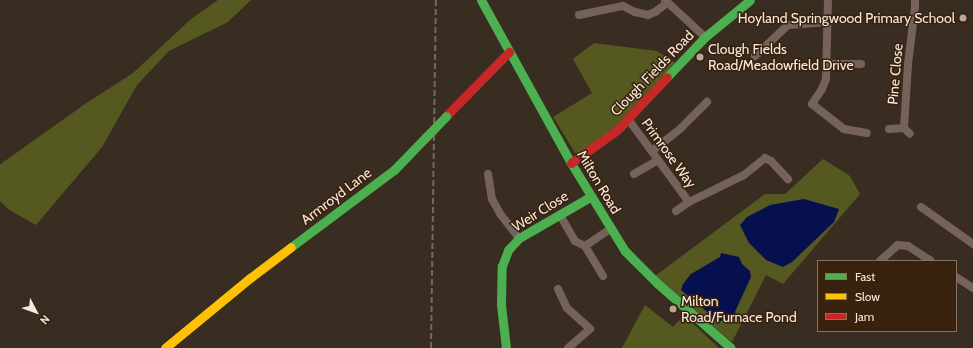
<!DOCTYPE html>
<style>
body{margin:0}
#map{position:relative;width:973px;height:348px;overflow:hidden;background:#392c21;font-family:Cabin,sans-serif}
div>[style]{position:absolute}
[style*='--x']{left:calc(var(--x)*1px);top:calc(var(--y)*1px);width:calc(var(--w)*1px);rotate:calc(var(--a)*1deg)}
.green>*{inset:0;background:#555920}
.water>*{inset:0;background:#06104f}
.street>*{height:8px;margin:-4px;padding:0 4px;transform-origin:4px;border-radius:4px;background:#75625c}
.fast>*{height:9px;margin:-4.5px;padding:0 4.5px;transform-origin:4.5px;border-radius:4.5px;background:#4caf50}
.slow>*{height:9px;margin:-4.5px;padding:0 4.5px;transform-origin:4.5px;border-radius:4.5px;background:#ffc107}
.jam>*{height:9px;margin:-4.5px;padding:0 4.5px;transform-origin:4.5px;border-radius:4.5px;background:#c62828}
.rail>*{height:2px;margin-top:-1px;transform-origin:0;background:repeating-linear-gradient(90deg,#766861 0 6px,transparent 0 9px)}
.fast-bridge>*{height:9px;margin:-4.5px;padding:0 4.5px;transform-origin:4.5px;border-radius:4.5px;background:#4caf50}
.dots>*{width:11px;height:11px;translate:-50% -50%;box-sizing:border-box;border:2px solid #38220d;border-radius:50%}
span{translate:-50% -50%;white-space:nowrap;text-align:center;line-height:1.15;-webkit-text-stroke:3px #38220d;paint-order:stroke}
.poi-label{font-size:14px;color:#f9e9dd}
.right{translate:-100% -50%;text-align:right}
.left{translate:0 -50%;text-align:left}
.street-label{font-size:14px;color:#f9e9dd}
.legend{position:absolute;left:817px;top:260px;width:140px;height:72px;box-sizing:border-box;background:#38220d;border:1px solid #857260;margin:0;padding:5px 7px;list-style:none;font-size:12px;color:#f9e9dd}
.legend li{display:flex;align-items:center;gap:8px;height:20px}
.legend b{width:20px;border:1px solid #857260}
.north{position:absolute;left:16px;top:292px;width:40px;height:40px;-webkit-text-stroke:3px #38220d;paint-order:stroke;rotate:131deg;font-size:11px;font-weight:700;line-height:16px;text-align:center;color:#f9e9dd}
.north::after{content:'';display:block;margin:auto;width:14px;height:18px;background:#f9e9dd;clip-path:polygon(50% 0,100% 100%,50% 72%,0 100%)}
</style>
<div id="map">
<div class="green">
<i style="clip-path:polygon(218px 0,251px 0,228px 22px,169px 51px,137px 85px,102px 147px,36px 225px,8px 209px,0 201px,0 165px,2px 163px,85px 104px,133px 73px,191px 19px)"></i>
<i style="clip-path:polygon(594px 43px,657px 51px,680px 66px,624px 131px,580px 161px,553px 117px,592px 93px,573px 59px)"></i>
<i style="clip-path:polygon(823px 159px,850px 176px,860px 194px,783px 284px,766px 275px,732px 342px,655px 276px,765px 194px,785px 194px)"></i>
<i style="clip-path:polygon(645px 305px,673px 327px,684px 315px,719px 348px,622px 348px)"></i>
</div>
<div class="water">
<i style="clip-path:polygon(804px 199px,839px 209px,834px 222px,792px 262px,783px 267px,766px 260px,749px 243px,740px 225px,747px 217px,770px 205px)"></i>
<i style="clip-path:polygon(721px 253px,739px 257px,742px 264px,750px 271px,751px 277px,734px 314px,719px 322px,681px 290px,683px 284px,691px 274px,720px 257px)"></i>
</div>
<div class="street">
<i style="--x:665;--y:0;--w:54;--a:42.8"></i>
<i style="--x:828;--y:0;--w:79;--a:91.5"></i>
<i style="--x:826;--y:79;--w:11;--a:112"></i>
<i style="--x:822;--y:89;--w:18;--a:124"></i>
<i style="--x:812;--y:104;--w:41;--a:38"></i>
<i style="--x:844;--y:129;--w:23;--a:10"></i>
<i style="--x:579;--y:15;--w:45;--a:-11.6"></i>
<i style="--x:623;--y:6;--w:13;--a:27"></i>
<i style="--x:635;--y:12;--w:13;--a:13"></i>
<i style="--x:648;--y:15;--w:8;--a:-23"></i>
<i style="--x:655;--y:12;--w:15;--a:-37"></i>
<i style="--x:755;--y:56;--w:45;--a:-43.2"></i>
<i style="--x:788;--y:25;--w:40;--a:-4.3"></i>
<i style="--x:827;--y:64;--w:34;--a:0"></i>
<i style="--x:628;--y:119;--w:103;--a:53.7"></i>
<i style="--x:904;--y:128;--w:64;--a:-86.4"></i>
<i style="--x:908;--y:64;--w:57;--a:-83"></i>
<i style="--x:915;--y:7;--w:7;--a:-90"></i>
<i style="--x:889;--y:129;--w:15;--a:-4"></i>
<i style="--x:904;--y:128;--w:8;--a:45"></i>
<i style="--x:652;--y:151;--w:37;--a:-38"></i>
<i style="--x:681;--y:128;--w:37;--a:-45"></i>
<i style="--x:488;--y:174;--w:25;--a:81"></i>
<i style="--x:492;--y:199;--w:18;--a:61"></i>
<i style="--x:501;--y:215;--w:29;--a:52"></i>
<i style="--x:634;--y:174;--w:28;--a:-30"></i>
<i style="--x:921;--y:207;--w:64;--a:35.4"></i>
<i style="--x:676;--y:211;--w:16;--a:-35"></i>
<i style="--x:689;--y:202;--w:61;--a:-26.1"></i>
<i style="--x:744;--y:175;--w:27;--a:-39"></i>
<i style="--x:765;--y:158;--w:7;--a:27"></i>
<i style="--x:771;--y:161;--w:25;--a:47"></i>
<i style="--x:560;--y:215;--w:30;--a:60"></i>
<i style="--x:575;--y:241;--w:11;--a:27"></i>
<i style="--x:585;--y:246;--w:30;--a:-34"></i>
<i style="--x:585;--y:246;--w:35;--a:59"></i>
<i style="--x:880;--y:261;--w:24;--a:-42"></i>
<i style="--x:898;--y:245;--w:10;--a:6"></i>
<i style="--x:908;--y:246;--w:27;--a:33"></i>
<i style="--x:956;--y:277;--w:20;--a:33"></i>
<i style="--x:558;--y:289;--w:21;--a:65"></i>
<i style="--x:567;--y:308;--w:31;--a:42"></i>
<i style="--x:590;--y:329;--w:29;--a:139"></i>
</div>
<div class="fast">
<i style="--x:481;--y:0;--w:186;--a:61.1"></i>
<i style="--x:571;--y:163;--w:103;--a:58.5"></i>
<i style="--x:625;--y:251;--w:45;--a:45"></i>
<i style="--x:657;--y:283;--w:98;--a:41.3"></i>
<i style="--x:667;--y:77;--w:55;--a:-46.5"></i>
<i style="--x:705;--y:37;--w:58;--a:-39.4"></i>
<i style="--x:291;--y:247;--w:129;--a:-36.8"></i>
<i style="--x:394;--y:170;--w:46;--a:-45.9"></i>
<i style="--x:506;--y:348;--w:43;--a:-96.6"></i>
<i style="--x:501;--y:305;--w:39;--a:-89"></i>
<i style="--x:502;--y:266;--w:17;--a:-69"></i>
<i style="--x:508;--y:250;--w:16;--a:-47"></i>
<i style="--x:519;--y:238;--w:82;--a:-30"></i>
</div>
<div class="slow">
<i style="--x:165;--y:348;--w:110;--a:-39.5"></i>
<i style="--x:250;--y:278;--w:51;--a:-37.1"></i>
</div>
<div class="jam">
<i style="--x:446;--y:116;--w:90;--a:-45.5"></i>
<i style="--x:571;--y:163;--w:55;--a:-35.4"></i>
<i style="--x:616;--y:131;--w:74;--a:-46.6"></i>
</div>
<div class="rail">
<i style="--x:431;--y:348;--w:348;--a:-89.2"></i>
</div>
<div class="fast-bridge">
<i style="--x:426;--y:137;--w:29;--a:-46"></i>
</div>
<div class="dots">
<i style="left:963px;top:18px;background:#b6a79b"></i>
<i style="left:700px;top:57px;background:#b6a79b"></i>
<i style="left:673px;top:309px;background:#b6a79b"></i>
</div>
<div class="poi-label">
<span class="right" style="left:955px;top:18px">Hoyland Springwood Primary School</span>
<span class="left" style="left:708px;top:57px">Clough Fields<br>Road/Meadowfield Drive</span>
<span class="left" style="left:681px;top:309px">Milton<br>Road/Furnace Pond</span>
</div>
<div class="street-label">
<span style="left:652px;top:73px;rotate:-46deg">Clough Fields Road</span>
<span style="left:895px;top:74px;rotate:-85deg">Pine Close</span>
<span style="left:669px;top:153px;rotate:54deg">Primrose Way</span>
<span style="left:599px;top:182px;rotate:59deg">Milton Road</span>
<span style="left:336px;top:196px;rotate:-37deg">Armroyd Lane</span>
<span style="left:540px;top:211px;rotate:-32deg">Weir Close</span>
</div>
<ul class="legend">
<li><b style="height:5px;background:#4caf50"></b>Fast</li>
<li><b style="height:5px;background:#ffc107"></b>Slow</li>
<li><b style="height:5px;background:#c62828"></b>Jam</li>
</ul>
<div class="north">N</div>
</div>
